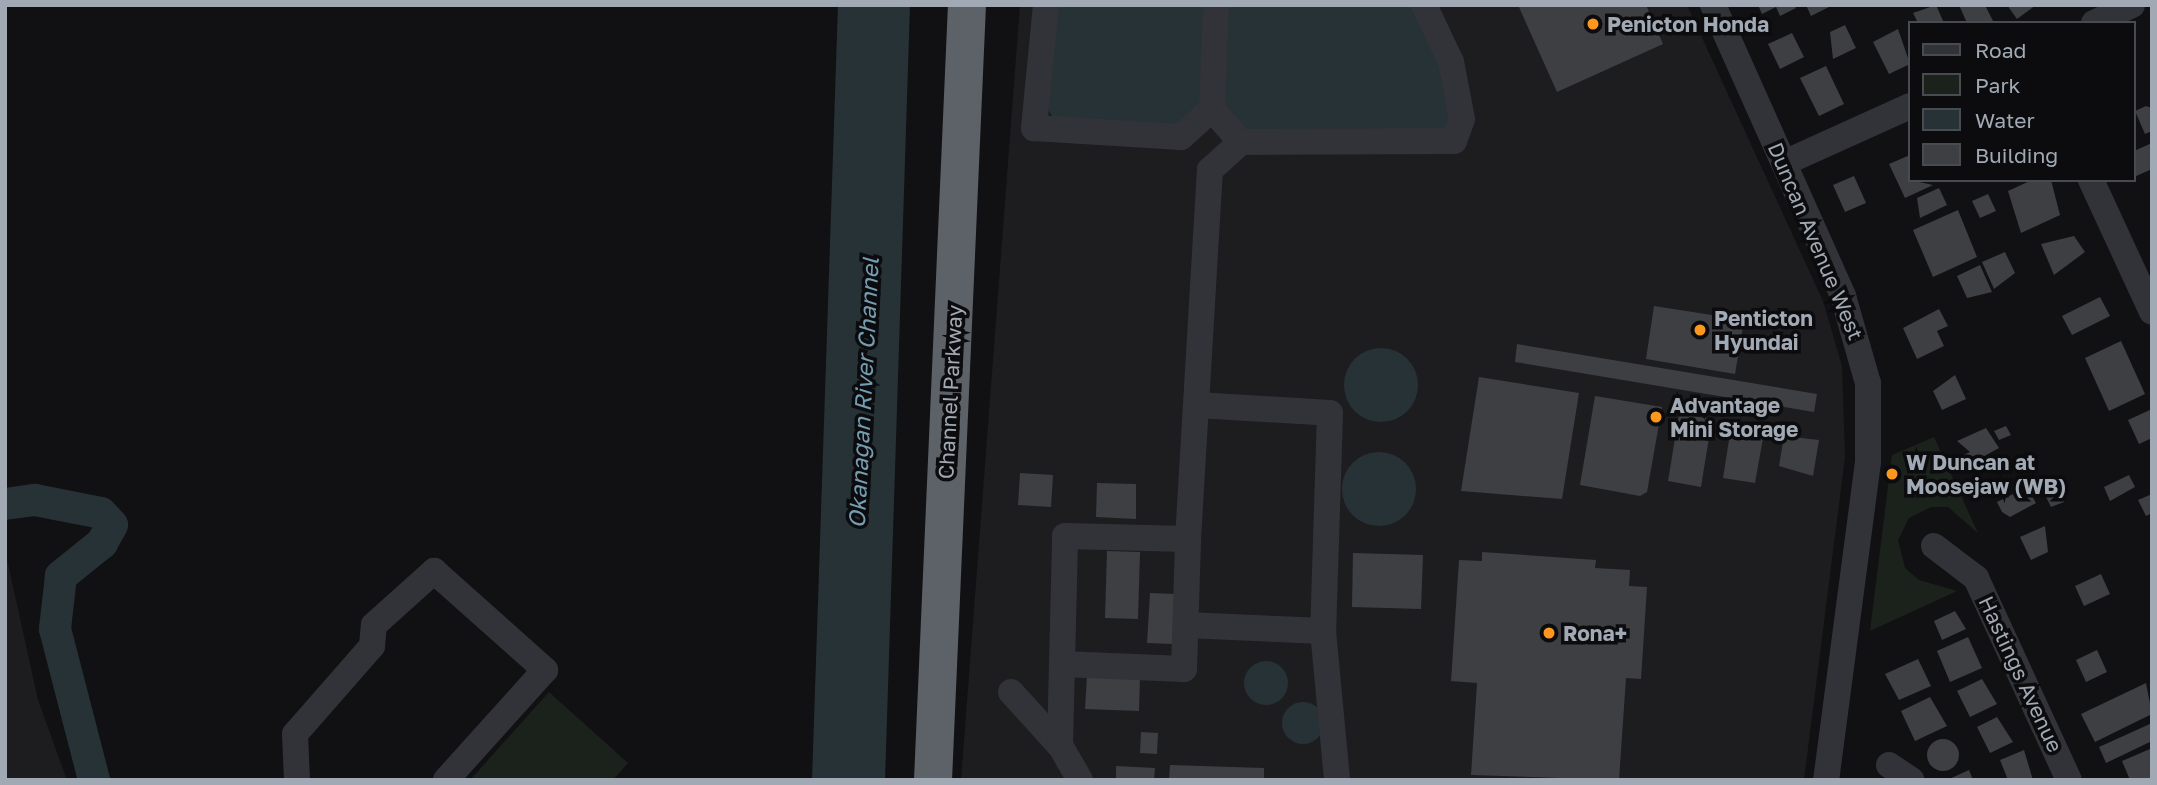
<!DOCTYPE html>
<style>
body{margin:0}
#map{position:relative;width:2157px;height:785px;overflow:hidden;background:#111113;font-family:"Golos Text",sans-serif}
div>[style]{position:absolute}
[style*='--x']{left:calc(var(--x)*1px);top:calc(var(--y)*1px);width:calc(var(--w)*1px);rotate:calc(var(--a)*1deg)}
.built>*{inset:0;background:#1d1d20}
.green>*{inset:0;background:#1b221b}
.water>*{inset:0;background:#273237}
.round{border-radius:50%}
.river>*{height:32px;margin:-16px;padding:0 16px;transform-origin:16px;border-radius:16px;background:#273237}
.building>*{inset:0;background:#3d3f43}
.minor>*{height:26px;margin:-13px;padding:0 13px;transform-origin:13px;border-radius:13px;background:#323338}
.highway>*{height:38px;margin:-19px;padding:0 19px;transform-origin:19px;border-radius:19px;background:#5d6269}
.dots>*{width:19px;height:19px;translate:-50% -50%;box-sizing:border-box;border:4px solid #0c0c0e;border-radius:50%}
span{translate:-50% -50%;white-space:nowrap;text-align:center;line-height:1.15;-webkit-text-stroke:7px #0c0c0e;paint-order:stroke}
.poi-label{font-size:21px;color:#a1a9b4;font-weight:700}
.left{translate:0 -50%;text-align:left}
.street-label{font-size:21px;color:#a1a9b4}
.water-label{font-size:23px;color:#759db2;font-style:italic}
.frame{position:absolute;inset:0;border:7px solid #a1a9b4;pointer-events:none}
.legend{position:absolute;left:1908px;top:21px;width:228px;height:161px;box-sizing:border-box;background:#0c0c0e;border:2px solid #484b50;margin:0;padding:9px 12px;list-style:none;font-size:21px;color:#a1a9b4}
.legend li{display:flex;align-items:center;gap:14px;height:35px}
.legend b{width:35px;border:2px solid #484b50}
</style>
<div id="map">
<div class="built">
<i style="clip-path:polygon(1020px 5px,1687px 5px,1823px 301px,1842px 366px,1845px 457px,1804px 780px,961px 780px)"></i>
<i style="clip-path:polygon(5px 550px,38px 700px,67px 780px,5px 780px)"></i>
</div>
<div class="green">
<i style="clip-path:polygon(1934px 437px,1978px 533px,1948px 507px,1931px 507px,1909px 518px,1898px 540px,1905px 568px,1919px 580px,1957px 591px,1870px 631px,1892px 455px)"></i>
<i style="clip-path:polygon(549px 692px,628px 763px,613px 780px,470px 780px)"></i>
</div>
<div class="water">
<i style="clip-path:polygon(838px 5px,910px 5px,885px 780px,812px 780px)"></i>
<i style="clip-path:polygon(1055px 5px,1205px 5px,1202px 105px,1181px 125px,1056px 123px,1045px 104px)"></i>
<i style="clip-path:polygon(1225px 5px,1414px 5px,1453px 101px,1451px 123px,1444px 130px,1244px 130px,1221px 111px)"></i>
<i class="round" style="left:1344px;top:348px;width:74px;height:74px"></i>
<i class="round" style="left:1342px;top:452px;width:74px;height:74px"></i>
<i class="round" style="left:1244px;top:661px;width:44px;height:44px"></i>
<i class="round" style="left:1282px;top:702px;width:42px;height:42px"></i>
</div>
<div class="river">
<i style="--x:5;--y:504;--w:30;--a:-8"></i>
<i style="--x:35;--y:500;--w:67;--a:11.1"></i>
<i style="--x:101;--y:513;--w:16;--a:47"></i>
<i style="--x:112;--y:525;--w:21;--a:119"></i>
<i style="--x:102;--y:543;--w:53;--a:141.2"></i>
<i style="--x:61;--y:576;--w:53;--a:96.5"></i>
<i style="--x:55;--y:629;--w:156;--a:75.5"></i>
</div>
<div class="building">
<i style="clip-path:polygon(1518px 5px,1646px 5px,1663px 44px,1557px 92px)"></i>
<i style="clip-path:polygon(1758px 5px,1794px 5px,1796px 8px,1780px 16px,1776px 7px,1762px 14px)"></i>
<i style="clip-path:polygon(1806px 5px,1833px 5px,1811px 16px)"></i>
<i style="clip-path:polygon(1936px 5px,1944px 23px,1918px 23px,1913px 13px)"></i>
<i style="clip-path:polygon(1959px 5px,1985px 5px,1994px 23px,1967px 23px)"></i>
<i style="clip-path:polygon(2007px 5px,2036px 5px,2017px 19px)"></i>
<i style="clip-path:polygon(1845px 25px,1856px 48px,1833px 59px,1830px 32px)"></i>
<i style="clip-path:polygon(1898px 29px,1910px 64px,1889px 74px,1873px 42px)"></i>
<i style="clip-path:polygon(1792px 33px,1804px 57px,1780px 69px,1768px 44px)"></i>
<i style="clip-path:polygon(1826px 66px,1844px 104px,1819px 116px,1800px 78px)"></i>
<i style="clip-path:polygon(2146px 106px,2152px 108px,2152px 131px,2145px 134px,2135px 111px)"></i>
<i style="clip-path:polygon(2152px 143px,2152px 169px,2134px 177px,2134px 151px)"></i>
<i style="clip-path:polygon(1910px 155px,1910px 180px,1933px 185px,1905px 198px,1889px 164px)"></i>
<i style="clip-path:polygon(1854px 176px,1866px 203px,1845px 212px,1833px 185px)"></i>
<i style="clip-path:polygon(2032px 180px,2051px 180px,2060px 215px,2021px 233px,2008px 191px)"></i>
<i style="clip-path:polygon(1939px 188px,1947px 205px,1920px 218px,1917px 198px)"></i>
<i style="clip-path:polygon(1988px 194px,1996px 211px,1980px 218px,1972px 201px)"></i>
<i style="clip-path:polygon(1958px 210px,1977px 257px,1933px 277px,1913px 230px)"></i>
<i style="clip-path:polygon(2074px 236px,2085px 252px,2054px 275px,2041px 244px)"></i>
<i style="clip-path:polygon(2005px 252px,2015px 273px,1994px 289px,1982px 262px)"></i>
<i style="clip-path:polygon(1980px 265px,1992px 292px,1967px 298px,1957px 276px)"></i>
<i style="clip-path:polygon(2100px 297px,2110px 316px,2072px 335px,2062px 316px)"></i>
<i style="clip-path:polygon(1654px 306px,1744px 320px,1735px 374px,1646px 359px)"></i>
<i style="clip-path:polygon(1939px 309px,1948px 326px,1937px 331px,1944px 346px,1917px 359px,1903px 328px)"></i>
<i style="clip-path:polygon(2121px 341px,2145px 394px,2109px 411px,2085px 358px)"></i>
<i style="clip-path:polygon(1517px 344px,1817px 394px,1814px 412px,1515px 362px)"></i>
<i style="clip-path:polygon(1955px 375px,1966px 399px,1942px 410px,1933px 391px)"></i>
<i style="clip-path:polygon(1479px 377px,1579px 393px,1562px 499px,1461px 491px)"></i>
<i style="clip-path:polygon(1595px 396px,1662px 407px,1647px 492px,1640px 496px,1580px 485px)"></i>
<i style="clip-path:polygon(2152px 409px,2152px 438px,2139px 444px,2128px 420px)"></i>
<i style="clip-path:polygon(1679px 414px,1712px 419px,1701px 487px,1668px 481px)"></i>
<i style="clip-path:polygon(1732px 421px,1765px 427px,1755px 483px,1723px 478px)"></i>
<i style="clip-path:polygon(2006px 426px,2011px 435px,1999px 440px,1994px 431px)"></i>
<i style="clip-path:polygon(1986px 428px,1999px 448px,1968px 465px,1963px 455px,1970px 452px,1957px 441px)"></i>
<i style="clip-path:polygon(1784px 436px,1819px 440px,1813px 476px,1779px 466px)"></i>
<i style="clip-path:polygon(1020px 473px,1053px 475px,1051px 507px,1018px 505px)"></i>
<i style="clip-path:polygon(2129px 475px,2135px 487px,2110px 501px,2104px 487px)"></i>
<i style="clip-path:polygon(1097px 483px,1136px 484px,1136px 519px,1096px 517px)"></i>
<i style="clip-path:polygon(2027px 487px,2036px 503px,2010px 517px,2002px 512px,1997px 502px)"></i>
<i style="clip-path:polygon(2060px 491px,2064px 502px,2051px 507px,2046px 497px)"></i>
<i style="clip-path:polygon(2152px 494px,2152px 513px,2146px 516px,2138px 500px)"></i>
<i style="clip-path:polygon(2045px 526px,2048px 552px,2031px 560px,2020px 537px)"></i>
<i style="clip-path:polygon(1107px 551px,1140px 552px,1138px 619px,1105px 618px)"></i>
<i style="clip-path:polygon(1482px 552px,1596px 560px,1595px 568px,1630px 570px,1629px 586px,1647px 587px,1641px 679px,1626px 678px,1619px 780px,1471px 775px,1477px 683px,1451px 681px,1459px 560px,1482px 561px)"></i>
<i style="clip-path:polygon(1353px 553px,1423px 555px,1421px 609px,1352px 607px)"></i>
<i style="clip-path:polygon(2101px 574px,2110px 594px,2084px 606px,2075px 586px)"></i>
<i style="clip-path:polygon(1150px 593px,1175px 594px,1172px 644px,1147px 643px)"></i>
<i style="clip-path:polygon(1955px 611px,1966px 629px,1942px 640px,1934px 621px)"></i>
<i style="clip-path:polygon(1968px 637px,1982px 668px,1950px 682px,1937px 651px)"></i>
<i style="clip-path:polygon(2097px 650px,2107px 672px,2086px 682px,2076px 660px)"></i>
<i style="clip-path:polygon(1918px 659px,1931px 686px,1899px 700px,1885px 674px)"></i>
<i style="clip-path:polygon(1087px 675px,1140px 677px,1139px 711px,1085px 709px)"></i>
<i style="clip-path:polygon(1982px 679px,1997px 704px,1970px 717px,1957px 691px)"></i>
<i style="clip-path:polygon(2146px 683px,2152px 714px,2095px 742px,2081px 714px)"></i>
<i style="clip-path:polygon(1930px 697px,1947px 726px,1915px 741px,1901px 711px)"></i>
<i style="clip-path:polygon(1997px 717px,2013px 742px,1990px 753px,1977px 727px)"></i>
<i style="clip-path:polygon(2152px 723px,2152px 741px,2106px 763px,2099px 747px)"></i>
<i style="clip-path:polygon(1141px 732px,1158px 733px,1157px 754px,1140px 753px)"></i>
<i class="round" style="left:1927px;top:739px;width:32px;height:32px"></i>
<i style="clip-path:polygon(2150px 749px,2152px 780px,2130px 780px,2122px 761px)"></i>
<i style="clip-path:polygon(2024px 750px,2033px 780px,2008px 780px,2000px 760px)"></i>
<i style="clip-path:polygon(1170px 765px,1264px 768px,1264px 780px,1169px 780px)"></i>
<i style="clip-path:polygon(1116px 766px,1155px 768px,1154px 780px,1116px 780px)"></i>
<i style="clip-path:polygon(1969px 770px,1973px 780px,1947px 780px)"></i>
</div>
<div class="minor">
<i style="--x:1046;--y:5;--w:124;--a:95.6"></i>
<i style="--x:1034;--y:128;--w:147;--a:3.5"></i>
<i style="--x:1181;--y:137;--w:42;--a:-42.1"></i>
<i style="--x:1216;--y:5;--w:104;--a:92.2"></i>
<i style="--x:1212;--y:109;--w:44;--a:48.7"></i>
<i style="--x:1713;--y:5;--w:319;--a:65.9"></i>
<i style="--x:1843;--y:296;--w:91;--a:74"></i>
<i style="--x:1868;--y:383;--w:79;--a:90"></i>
<i style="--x:1868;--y:462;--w:321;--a:97.5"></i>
<i style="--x:2094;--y:23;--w:42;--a:-25.3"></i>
<i style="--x:1784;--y:163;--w:138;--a:-24.3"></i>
<i style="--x:2091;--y:180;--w:145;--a:65.2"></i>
<i style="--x:1197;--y:405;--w:133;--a:3.4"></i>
<i style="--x:1330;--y:413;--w:218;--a:91.8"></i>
<i style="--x:1323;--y:631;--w:150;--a:84.6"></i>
<i style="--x:1934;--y:546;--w:53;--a:37.3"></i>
<i style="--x:1976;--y:578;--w:222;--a:65.3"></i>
<i style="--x:1186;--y:625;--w:137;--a:2.5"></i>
<i style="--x:1062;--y:664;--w:122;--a:2.3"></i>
<i style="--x:1184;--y:669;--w:130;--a:-88.2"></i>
<i style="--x:1011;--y:692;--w:73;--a:47.8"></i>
<i style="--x:1889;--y:765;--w:27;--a:34"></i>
<i style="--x:297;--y:780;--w:46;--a:-92.5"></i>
<i style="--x:295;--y:734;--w:117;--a:-48.8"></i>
<i style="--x:372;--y:646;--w:21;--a:-85"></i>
<i style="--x:374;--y:625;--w:81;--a:-42"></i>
<i style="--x:434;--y:571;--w:149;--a:41.7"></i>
<i style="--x:545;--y:670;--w:148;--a:132"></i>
<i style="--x:1080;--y:780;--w:39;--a:-120"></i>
<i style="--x:1060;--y:746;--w:210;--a:-88.6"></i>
<i style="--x:1065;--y:536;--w:123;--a:1.4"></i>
<i style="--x:1188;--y:539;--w:370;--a:-86.6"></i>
<i style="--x:1210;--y:170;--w:42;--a:-42.1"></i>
<i style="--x:1241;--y:142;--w:213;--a:-0.3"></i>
<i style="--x:1454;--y:141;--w:23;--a:-70"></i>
<i style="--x:1462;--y:119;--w:58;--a:-100.9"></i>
<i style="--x:1451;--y:62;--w:63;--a:-115.3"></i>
</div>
<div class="highway">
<i style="--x:933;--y:780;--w:776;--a:-87.49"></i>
</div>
<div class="dots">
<i style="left:1593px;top:24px;background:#fd971e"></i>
<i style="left:1700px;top:330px;background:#fd971e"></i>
<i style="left:1656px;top:417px;background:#fd971e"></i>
<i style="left:1892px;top:474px;background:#fd971e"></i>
<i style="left:1549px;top:633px;background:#fd971e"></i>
</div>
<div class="poi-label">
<span class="left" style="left:1607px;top:24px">Penicton Honda</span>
<span class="left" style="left:1714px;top:330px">Penticton<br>Hyundai</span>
<span class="left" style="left:1670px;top:417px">Advantage<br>Mini Storage</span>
<span class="left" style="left:1906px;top:474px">W Duncan at<br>Moosejaw (WB)</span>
<span class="left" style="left:1563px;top:633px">Rona+</span>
</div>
<div class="street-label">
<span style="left:1816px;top:241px;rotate:67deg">Duncan Avenue West</span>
<span style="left:950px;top:392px;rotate:-87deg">Channel Parkway</span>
<span style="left:2021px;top:674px;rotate:65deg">Hastings Avenue</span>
</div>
<div class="water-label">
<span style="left:863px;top:393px;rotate:-87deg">Okanagan River Channel</span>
</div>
<div class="frame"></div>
<ul class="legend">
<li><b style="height:9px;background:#323338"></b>Road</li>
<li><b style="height:19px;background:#1b221b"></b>Park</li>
<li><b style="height:19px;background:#273237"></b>Water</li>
<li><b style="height:19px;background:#3d3f43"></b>Building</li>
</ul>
</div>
